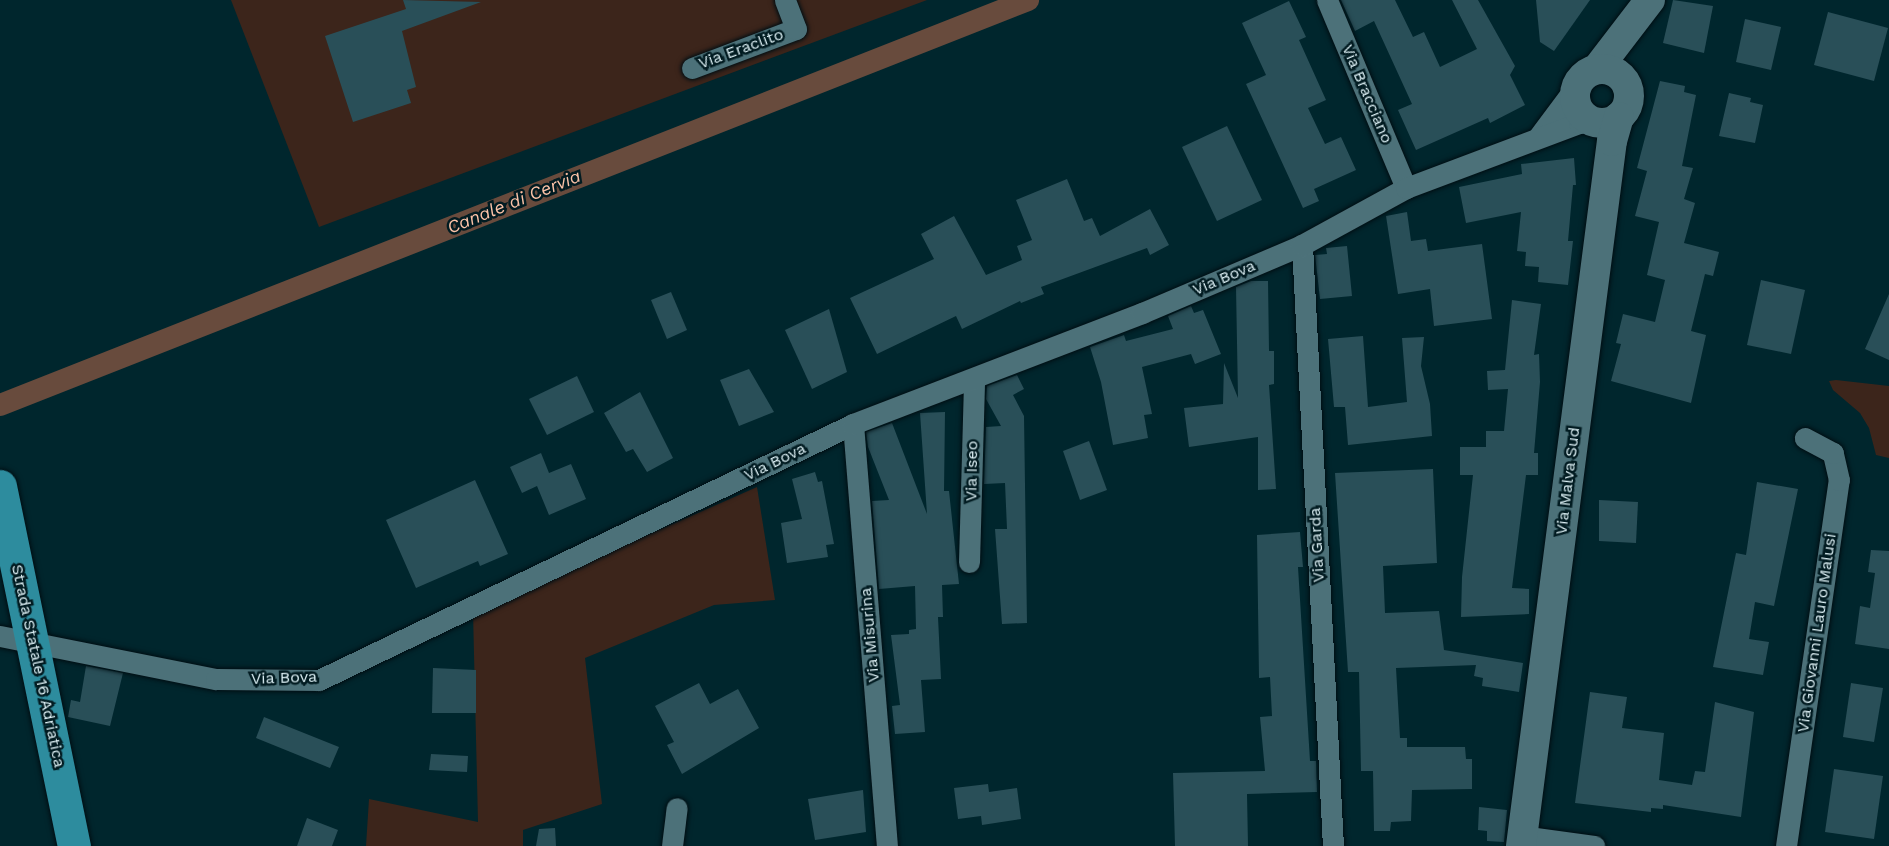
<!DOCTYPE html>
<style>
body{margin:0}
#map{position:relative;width:1889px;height:846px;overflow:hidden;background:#00262d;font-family:"Work Sans",sans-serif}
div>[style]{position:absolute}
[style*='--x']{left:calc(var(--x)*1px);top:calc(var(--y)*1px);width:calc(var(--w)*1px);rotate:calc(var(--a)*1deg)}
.green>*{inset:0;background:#3c251b}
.canal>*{height:22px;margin:-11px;padding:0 11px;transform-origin:11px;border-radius:11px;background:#684b3d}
.building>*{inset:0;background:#294f58}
.roads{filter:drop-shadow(0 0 2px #000e13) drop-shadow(0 0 2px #000e13)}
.street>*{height:21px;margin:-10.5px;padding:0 10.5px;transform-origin:10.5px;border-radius:10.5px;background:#4c7179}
.secondary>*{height:30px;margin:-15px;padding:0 15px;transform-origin:15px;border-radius:15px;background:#4c7179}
.secondary>.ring{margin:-15px;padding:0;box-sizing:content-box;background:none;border:30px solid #4c7179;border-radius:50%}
.primary>*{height:33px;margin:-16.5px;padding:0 16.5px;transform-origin:16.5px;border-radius:16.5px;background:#2d8c9e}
span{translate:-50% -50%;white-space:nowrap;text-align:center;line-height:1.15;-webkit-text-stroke:5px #011b21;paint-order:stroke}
.street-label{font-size:16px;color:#ddf0f5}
.water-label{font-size:18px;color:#fcc3a8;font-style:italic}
</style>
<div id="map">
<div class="green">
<i style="clip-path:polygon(231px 0,927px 0,319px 227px)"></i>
<i style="clip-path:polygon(1836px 380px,1889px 386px,1889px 458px,1876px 455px,1869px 428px,1860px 413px,1833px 390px,1829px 381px)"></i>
<i style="clip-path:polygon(757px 487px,775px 600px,714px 605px,585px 658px,602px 804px,523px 830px,523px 846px,366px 846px,369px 799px,478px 822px,473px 612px)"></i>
</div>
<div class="canal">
<i style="--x:0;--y:405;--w:1105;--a:-21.5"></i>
</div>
<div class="building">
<i style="clip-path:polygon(403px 0,481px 2px,402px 31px,416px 87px,407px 90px,411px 103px,353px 122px,325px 36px,406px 9px)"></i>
<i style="clip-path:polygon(1341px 0,1395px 0,1413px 37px,1424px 32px,1440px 67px,1477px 49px,1452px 0,1478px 0,1515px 66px,1510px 75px,1525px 105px,1490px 123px,1488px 118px,1416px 150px,1398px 110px,1412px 104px,1374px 21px,1355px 31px)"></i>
<i style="clip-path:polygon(1536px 0,1590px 0,1554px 51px,1540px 42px)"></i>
<i style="clip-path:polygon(1673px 0,1713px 6px,1704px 53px,1663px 43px)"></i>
<i style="clip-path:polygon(1289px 1px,1306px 37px,1299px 40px,1326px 100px,1308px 108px,1325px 144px,1341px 137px,1356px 170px,1314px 189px,1319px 201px,1303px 208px,1246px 84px,1266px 75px,1242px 23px)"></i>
<i style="clip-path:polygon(1828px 12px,1888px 28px,1874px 81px,1814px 65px)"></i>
<i style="clip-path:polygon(1745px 19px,1781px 27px,1771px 70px,1736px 62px)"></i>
<i style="clip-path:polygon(1660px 81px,1685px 86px,1684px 92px,1696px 95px,1682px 166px,1693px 168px,1684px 199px,1695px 203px,1684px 243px,1719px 252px,1713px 276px,1705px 274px,1691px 331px,1706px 335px,1691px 403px,1611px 381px,1621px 344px,1616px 343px,1623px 314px,1655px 322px,1665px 280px,1647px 275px,1659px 222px,1635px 216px,1647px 171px,1637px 168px)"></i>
<i style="clip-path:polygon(1729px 93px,1751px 98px,1750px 102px,1763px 105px,1755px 143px,1719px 136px)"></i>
<i style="clip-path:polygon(1227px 126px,1262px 200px,1217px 221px,1182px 147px)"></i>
<i style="clip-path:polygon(1574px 158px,1576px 185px,1573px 185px,1568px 241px,1573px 241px,1568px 285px,1538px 282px,1539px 267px,1525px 266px,1526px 252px,1517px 251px,1521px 212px,1466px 223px,1459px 187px,1522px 174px,1521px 164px)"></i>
<i style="clip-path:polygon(1067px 179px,1084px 221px,1092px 218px,1100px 236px,1150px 209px,1169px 245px,1150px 255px,1147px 248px,1041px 287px,1044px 294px,1021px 303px,1020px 301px,962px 329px,956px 316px,877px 354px,850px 298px,934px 259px,921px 234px,954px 216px,986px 275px,1022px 260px,1017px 246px,1032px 240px,1016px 200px)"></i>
<i style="clip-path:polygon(1407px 212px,1411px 241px,1426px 239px,1428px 251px,1482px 244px,1492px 319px,1434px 326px,1430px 289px,1398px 294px,1386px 216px)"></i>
<i style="clip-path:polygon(1347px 246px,1352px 296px,1320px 299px,1315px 255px,1327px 254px,1326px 248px)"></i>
<i style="clip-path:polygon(1761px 280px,1805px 290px,1791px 354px,1747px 345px)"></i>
<i style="clip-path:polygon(1251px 281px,1268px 281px,1269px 351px,1274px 351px,1274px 384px,1269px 385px,1276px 489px,1258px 490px,1258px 437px,1189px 447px,1184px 408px,1223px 404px,1224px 363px,1238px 398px,1236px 287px)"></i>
<i style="clip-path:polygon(671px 292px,687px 330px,667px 339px,651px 300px)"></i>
<i style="clip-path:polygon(1889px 294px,1889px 360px,1865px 349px)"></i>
<i style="clip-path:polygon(1512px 300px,1541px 304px,1534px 355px,1539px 354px,1540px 382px,1534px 453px,1538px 453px,1538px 475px,1526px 475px,1512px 588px,1529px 589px,1529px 614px,1461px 617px,1462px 577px,1473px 475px,1460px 475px,1460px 447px,1486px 447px,1486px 431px,1504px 431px,1508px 389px,1488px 390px,1487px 371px,1505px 370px)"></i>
<i style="clip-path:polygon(1191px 306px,1194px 313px,1203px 310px,1221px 354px,1195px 364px,1191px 354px,1142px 367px,1152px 414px,1144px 415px,1148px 438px,1113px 445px,1101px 382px,1090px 347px,1124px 335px,1126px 341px,1173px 329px,1168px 316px)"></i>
<i style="clip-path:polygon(829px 309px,847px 372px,812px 389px,785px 330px)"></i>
<i style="clip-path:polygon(1363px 336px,1368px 407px,1407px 402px,1402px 338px,1424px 337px,1421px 366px,1430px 404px,1432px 436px,1348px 445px,1345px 407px,1334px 407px,1328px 339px)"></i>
<i style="clip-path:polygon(749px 369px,774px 412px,739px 426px,720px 380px)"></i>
<i style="clip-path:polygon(1017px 375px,1024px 389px,1013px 395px,1024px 416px,1027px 623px,1002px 624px,995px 529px,1007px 529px,1005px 483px,984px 484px,986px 427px,1001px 426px,986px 399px,987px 386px)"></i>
<i style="clip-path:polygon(577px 376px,594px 412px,547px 435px,529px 399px)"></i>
<i style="clip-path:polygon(640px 392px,673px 458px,647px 472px,633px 449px,626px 452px,604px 413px)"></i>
<i style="clip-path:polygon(945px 412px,944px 491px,949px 491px,959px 584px,942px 585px,943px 617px,938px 617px,941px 679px,921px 680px,925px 732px,895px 734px,892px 706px,900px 705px,891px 635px,909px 634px,909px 630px,916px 629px,915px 586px,879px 589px,872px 501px,889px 500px,868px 447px,866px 432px,892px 423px,927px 514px,920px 413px)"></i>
<i style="clip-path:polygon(1089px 441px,1107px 490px,1080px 500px,1063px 451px)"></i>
<i style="clip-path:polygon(541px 453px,549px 473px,571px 464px,586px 499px,549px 515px,537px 486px,522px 493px,510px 467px)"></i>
<i style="clip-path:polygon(1433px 469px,1437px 563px,1383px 566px,1385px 613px,1439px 611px,1444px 650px,1523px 663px,1519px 692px,1482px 686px,1483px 678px,1474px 676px,1476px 665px,1396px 668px,1400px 738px,1407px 738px,1407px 747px,1465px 747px,1466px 759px,1472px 759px,1472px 789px,1412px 790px,1411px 821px,1391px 822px,1390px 831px,1374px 831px,1373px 771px,1361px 771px,1359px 672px,1348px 672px,1335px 473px)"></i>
<i style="clip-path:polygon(815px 472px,818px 482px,822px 481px,834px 544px,826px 545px,828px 557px,787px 563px,781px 523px,802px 519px,792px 479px)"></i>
<i style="clip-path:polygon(475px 480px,508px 554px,480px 566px,478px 561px,416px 588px,386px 520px)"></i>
<i style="clip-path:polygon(1757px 482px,1798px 489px,1774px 606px,1755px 602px,1749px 639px,1769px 642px,1763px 675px,1713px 667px,1736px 553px,1746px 555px)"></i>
<i style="clip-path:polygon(1599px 500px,1638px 502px,1636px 543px,1599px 541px)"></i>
<i style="clip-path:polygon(1300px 532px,1303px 567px,1298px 567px,1310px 761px,1316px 761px,1317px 792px,1247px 794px,1248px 846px,1175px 846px,1173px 773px,1265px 771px,1260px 717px,1272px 716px,1270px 677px,1259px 678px,1257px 535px)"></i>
<i style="clip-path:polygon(1871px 550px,1889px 551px,1889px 649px,1855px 644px,1860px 606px,1870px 608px,1875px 573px,1868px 572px)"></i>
<i style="clip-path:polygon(86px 666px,123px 673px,110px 726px,68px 717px,71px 700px,80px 702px)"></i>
<i style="clip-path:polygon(433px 668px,476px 670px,476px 713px,432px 713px)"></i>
<i style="clip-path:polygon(699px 683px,710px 704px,738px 689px,759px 728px,682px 774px,667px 745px,674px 742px,655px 706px)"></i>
<i style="clip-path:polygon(1851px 683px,1883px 688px,1874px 742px,1843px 737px)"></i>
<i style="clip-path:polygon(1590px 692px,1627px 697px,1622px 728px,1664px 733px,1659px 780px,1692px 785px,1695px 771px,1705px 772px,1715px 702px,1754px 712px,1741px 817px,1663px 805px,1663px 809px,1651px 808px,1651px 812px,1575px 803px)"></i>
<i style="clip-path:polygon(264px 717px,339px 747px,330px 768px,256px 738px)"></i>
<i style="clip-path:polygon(431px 754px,468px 756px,467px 772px,429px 770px)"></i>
<i style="clip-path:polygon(1834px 769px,1883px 776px,1874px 839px,1825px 832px)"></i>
<i style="clip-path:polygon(988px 784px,989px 792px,1017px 788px,1021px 819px,982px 825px,981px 816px,958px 819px,954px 788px)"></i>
<i style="clip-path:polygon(863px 790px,866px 832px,815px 840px,808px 799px)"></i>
<i style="clip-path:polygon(1479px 807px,1507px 810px,1504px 842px,1487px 841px,1487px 831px,1478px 830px)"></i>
<i style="clip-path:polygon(307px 818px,338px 830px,332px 846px,297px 846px)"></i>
<i style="clip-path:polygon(555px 828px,556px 846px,536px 846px,539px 829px)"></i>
</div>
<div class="roads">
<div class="street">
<i style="--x:1327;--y:0;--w:204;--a:67.2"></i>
<i style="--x:692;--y:68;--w:111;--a:-20.6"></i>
<i style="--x:796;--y:29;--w:31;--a:-111"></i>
<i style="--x:1539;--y:136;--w:64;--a:-53.3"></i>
<i style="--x:1302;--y:245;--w:602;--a:87.05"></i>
<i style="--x:853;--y:424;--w:423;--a:85.4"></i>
<i style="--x:969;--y:562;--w:183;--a:-88.4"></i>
<i style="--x:0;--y:636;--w:220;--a:11.3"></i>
<i style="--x:216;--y:679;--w:103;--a:0.6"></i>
<i style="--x:319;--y:680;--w:592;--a:-25.61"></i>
<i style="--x:853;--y:424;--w:310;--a:-21"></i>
<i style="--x:1142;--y:313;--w:174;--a:-23"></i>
<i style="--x:1302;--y:245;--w:119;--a:-28.7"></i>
<i style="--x:1406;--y:188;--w:185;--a:-20.6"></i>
<i style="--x:1579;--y:123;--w:15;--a:-8"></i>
<i style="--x:1522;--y:836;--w:73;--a:7.9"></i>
<i style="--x:672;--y:846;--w:38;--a:-83"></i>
<i style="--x:1786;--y:846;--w:370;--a:-81.8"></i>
<i style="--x:1839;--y:480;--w:28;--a:-103"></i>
<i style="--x:1833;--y:453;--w:32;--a:-152"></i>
</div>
<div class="secondary">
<i style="--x:1597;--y:69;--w:87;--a:-52.5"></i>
<i class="ring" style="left:1575px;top:69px;width:24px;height:24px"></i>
<i style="--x:1521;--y:846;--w:711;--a:-82.65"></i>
<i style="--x:1612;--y:141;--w:25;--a:-74"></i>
</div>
<div class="primary">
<i style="--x:0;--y:486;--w:368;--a:78.4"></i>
</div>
</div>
<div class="street-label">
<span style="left:741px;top:49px;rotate:-20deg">Via Eraclito</span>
<span style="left:1367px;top:94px;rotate:67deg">Via Bracciano</span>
<span style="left:1224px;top:278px;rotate:-23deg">Via Bova</span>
<span style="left:775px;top:462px;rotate:-26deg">Via Bova</span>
<span style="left:972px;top:471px;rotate:-89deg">Via Iseo</span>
<span style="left:1568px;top:481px;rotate:-83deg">Via Malva Sud</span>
<span style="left:1317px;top:545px;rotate:-93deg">Via Garda</span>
<span style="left:1817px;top:633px;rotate:-82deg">Via Giovanni Lauro Malusi</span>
<span style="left:870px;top:635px;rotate:-95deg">Via Misurina</span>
<span style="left:38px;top:666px;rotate:78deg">Strada Statale 16 Adriatica</span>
<span style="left:284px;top:678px;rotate:-2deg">Via Bova</span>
</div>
<div class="water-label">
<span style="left:514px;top:202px;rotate:-22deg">Canale di Cervia</span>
</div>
</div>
